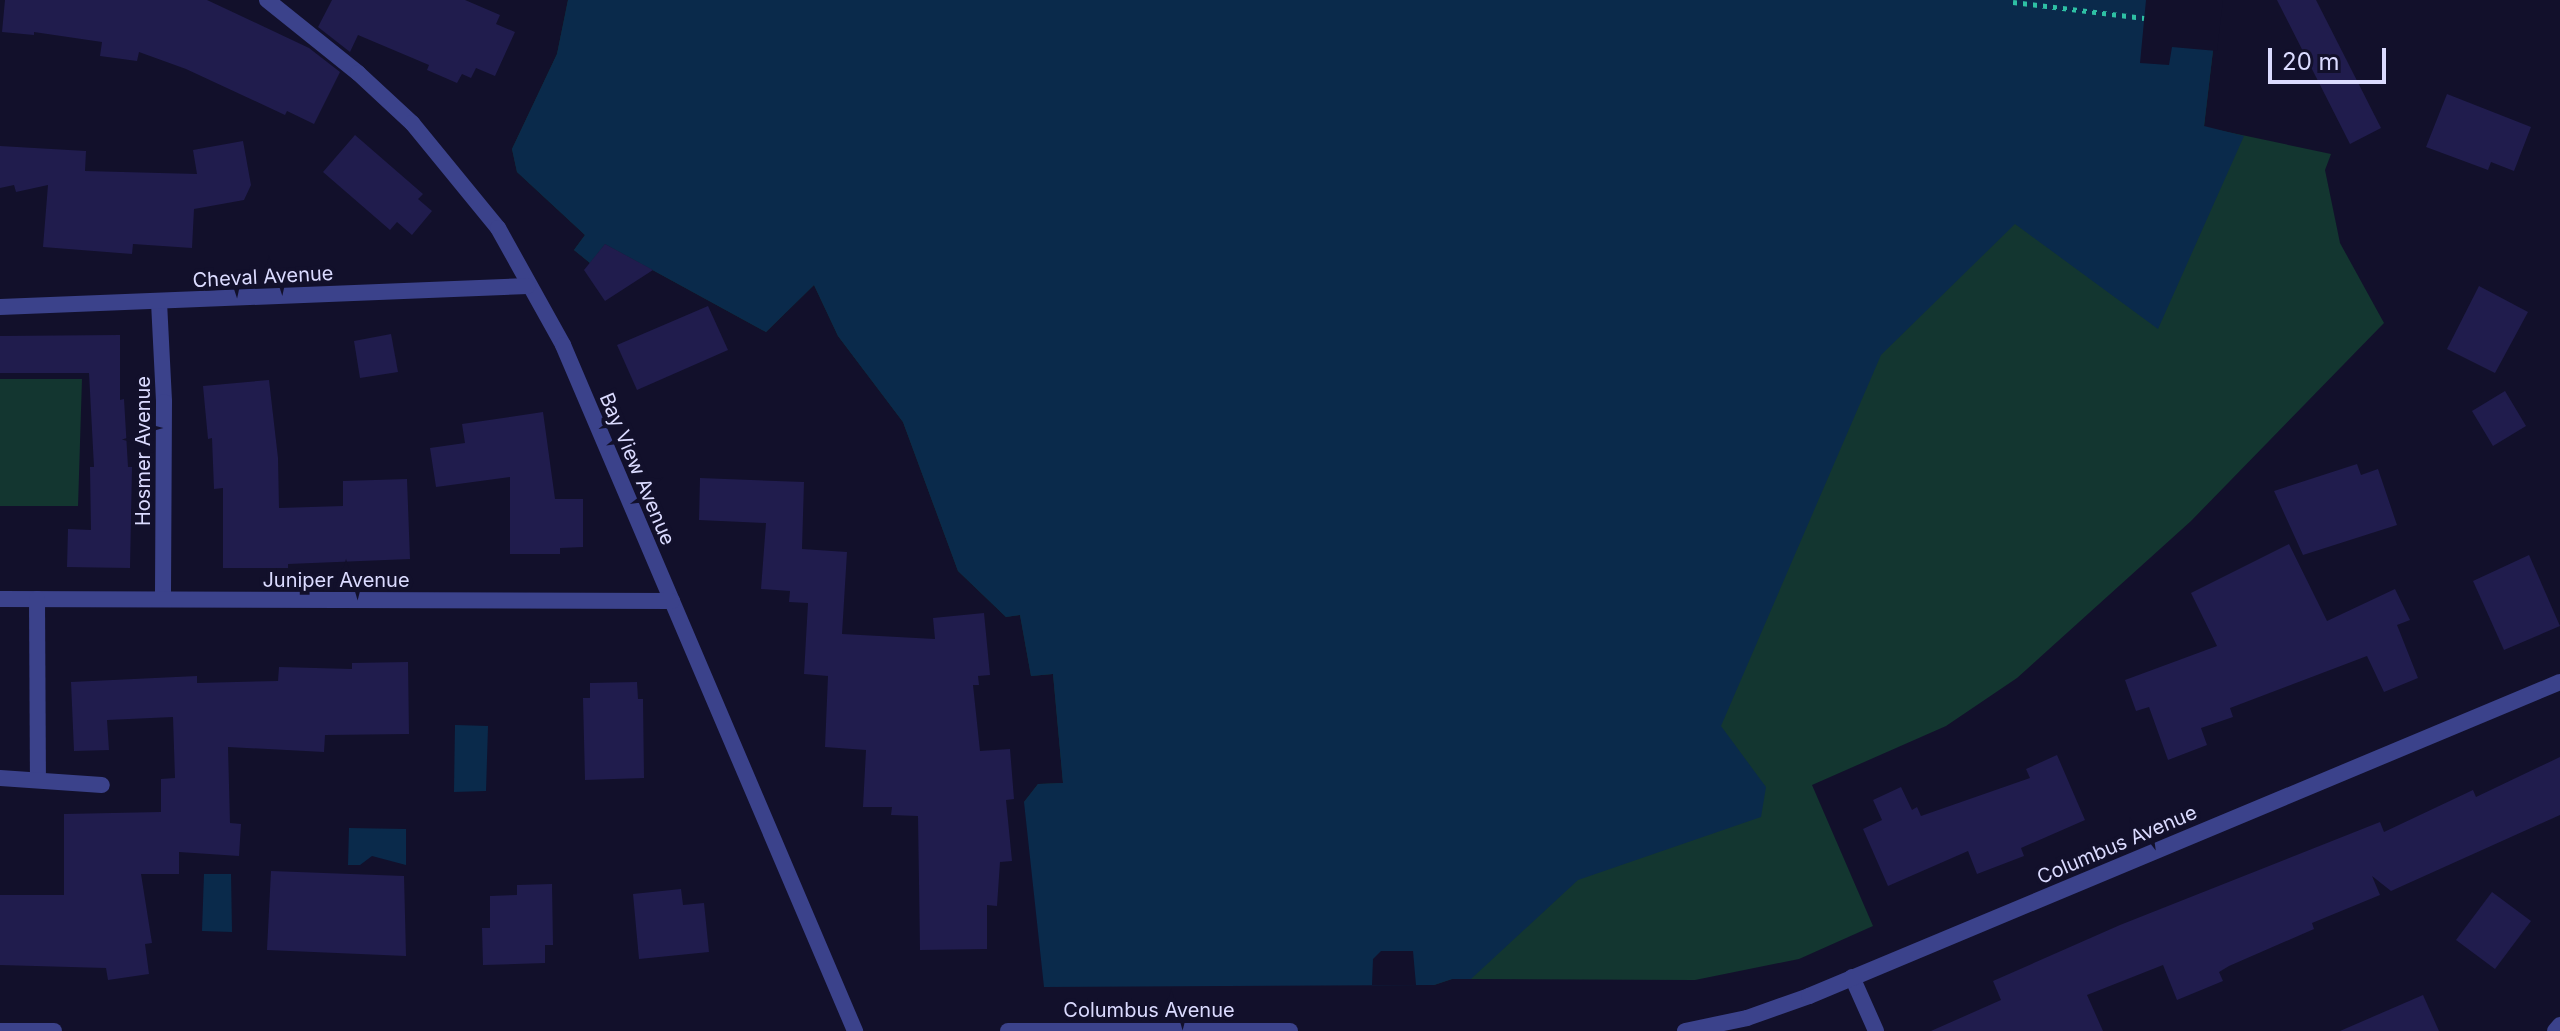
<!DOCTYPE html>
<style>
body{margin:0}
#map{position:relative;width:2560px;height:1031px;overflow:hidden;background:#12102b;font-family:Inter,sans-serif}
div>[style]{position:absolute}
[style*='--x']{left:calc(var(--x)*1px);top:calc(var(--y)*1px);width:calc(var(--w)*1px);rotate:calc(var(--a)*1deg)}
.green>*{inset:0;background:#133630}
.water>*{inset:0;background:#0a2a4b}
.pier>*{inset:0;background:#12102b}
.building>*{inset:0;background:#201c4d}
.path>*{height:5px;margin-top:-2.5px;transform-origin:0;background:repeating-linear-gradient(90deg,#2ec0a4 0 4px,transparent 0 10px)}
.minor>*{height:16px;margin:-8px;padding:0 8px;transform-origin:8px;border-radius:8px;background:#3b428b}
.tertiary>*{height:16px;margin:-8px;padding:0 8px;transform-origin:8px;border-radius:8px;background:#3b428b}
span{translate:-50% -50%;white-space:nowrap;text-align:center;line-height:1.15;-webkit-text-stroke:8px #12102b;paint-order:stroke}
.street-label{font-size:20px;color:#dbdbff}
.scale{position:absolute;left:2268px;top:48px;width:118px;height:36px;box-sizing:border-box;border:4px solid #dbdbff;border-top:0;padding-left:10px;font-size:24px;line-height:28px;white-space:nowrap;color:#dbdbff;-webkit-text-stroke:6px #12102b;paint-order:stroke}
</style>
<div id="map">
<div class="green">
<i style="clip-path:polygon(568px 0,2219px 0,2204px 127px,2331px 154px,2325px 170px,2340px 243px,2384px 323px,2191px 521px,2017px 678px,1946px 726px,1812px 785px,1873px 926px,1799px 959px,1695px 980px,1471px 979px,1452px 979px,1434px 985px,1024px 802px,1038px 784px,1063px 783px,1053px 674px,1031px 676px,1020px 615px,1006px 617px,958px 571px,903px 422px,838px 336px,814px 285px,766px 332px,605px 244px,590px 263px,574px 250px,585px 235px,517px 172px,512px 149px,557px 54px)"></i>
<i style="clip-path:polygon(0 379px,82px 379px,78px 506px,0 506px)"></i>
</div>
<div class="water">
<i style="clip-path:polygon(568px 0,2219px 0,2204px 126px,2244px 136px,2158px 329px,2015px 224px,1881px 355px,1721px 726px,1766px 787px,1761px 817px,1578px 880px,1471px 979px,1452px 979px,1434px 985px,1044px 987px,1024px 802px,1038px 784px,1063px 783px,1053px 674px,1031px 676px,1020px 615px,1006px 617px,958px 571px,903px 422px,838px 336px,814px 285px,766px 332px,605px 244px,590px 263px,574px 250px,585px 235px,517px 172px,512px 149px,557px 54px)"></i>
<i style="clip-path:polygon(455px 725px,488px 726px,486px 791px,454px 792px)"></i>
<i style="clip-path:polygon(349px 828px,406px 829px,406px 865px,372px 856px,360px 865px,348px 865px)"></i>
<i style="clip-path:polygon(204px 874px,231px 874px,232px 932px,202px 931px)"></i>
</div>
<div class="pier">
<i style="clip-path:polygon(2146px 0,2223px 0,2217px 51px,2172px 47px,2169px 65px,2140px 63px)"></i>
<i style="clip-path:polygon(1381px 951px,1413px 951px,1416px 985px,1372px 985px,1373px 959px)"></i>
</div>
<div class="building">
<i style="clip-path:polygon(5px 0,207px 0,309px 48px,340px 72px,314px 124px,287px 111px,285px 115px,186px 69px,139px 52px,137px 61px,100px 56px,102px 42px,34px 32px,34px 35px,2px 32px)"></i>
<i style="clip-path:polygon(332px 0,465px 0,500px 15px,496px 24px,515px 32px,495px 76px,476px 68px,471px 78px,462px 74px,457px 83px,427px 70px,429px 65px,358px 35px,350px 52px,318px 27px)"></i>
<i style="clip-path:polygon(2277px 0,2316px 0,2381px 128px,2350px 144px)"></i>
<i style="clip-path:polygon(2447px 94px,2531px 127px,2514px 171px,2491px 162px,2488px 170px,2426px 147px)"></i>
<i style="clip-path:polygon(355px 135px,423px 194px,418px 199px,432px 211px,412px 235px,397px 222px,390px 230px,323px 172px)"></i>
<i style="clip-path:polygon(243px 141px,251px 185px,244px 200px,194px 209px,192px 248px,133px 244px,132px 254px,43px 247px,48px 185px,16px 192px,14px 185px,0 188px,0 146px,86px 151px,85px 171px,197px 174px,193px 150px)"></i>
<i style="clip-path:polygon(605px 244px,653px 270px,605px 301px,584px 270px)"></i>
<i style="clip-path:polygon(2479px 286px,2528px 312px,2495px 373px,2447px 349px)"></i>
<i style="clip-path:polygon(708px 306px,728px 350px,637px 390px,617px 345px)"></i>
<i style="clip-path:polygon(391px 334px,398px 372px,360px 378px,354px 341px)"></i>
<i style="clip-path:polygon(120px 335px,120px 400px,124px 399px,128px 467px,132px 467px,130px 568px,67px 567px,68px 529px,91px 530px,90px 467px,94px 467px,89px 373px,0 373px,0 336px)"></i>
<i style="clip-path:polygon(269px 380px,278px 458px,279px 508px,343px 506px,343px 481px,407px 479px,410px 559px,288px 564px,288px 568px,223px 568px,223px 488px,214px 489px,212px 438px,208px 439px,203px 386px)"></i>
<i style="clip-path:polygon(2505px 391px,2526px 426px,2493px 446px,2472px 411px)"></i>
<i style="clip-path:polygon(543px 412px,555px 499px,583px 499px,583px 547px,560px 548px,560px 554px,510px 554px,510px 477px,436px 487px,430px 448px,465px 443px,462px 424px)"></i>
<i style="clip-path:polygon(2357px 464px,2361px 475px,2378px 469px,2397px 525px,2303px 555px,2274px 491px)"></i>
<i style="clip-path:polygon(700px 478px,804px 482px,802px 549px,847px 552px,842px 634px,935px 639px,933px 618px,984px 613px,990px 675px,978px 676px,979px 685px,973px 685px,980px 751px,1010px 749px,1014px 799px,1006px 800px,1012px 861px,1000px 862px,997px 906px,987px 905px,987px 949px,920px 950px,918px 816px,891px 815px,892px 807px,863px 807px,866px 750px,825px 747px,828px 676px,804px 674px,808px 603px,789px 602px,790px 591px,761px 589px,766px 523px,699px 520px)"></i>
<i style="clip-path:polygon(2289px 544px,2327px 621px,2395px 589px,2410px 620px,2397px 625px,2418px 678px,2384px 692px,2367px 656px,2230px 708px,2233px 717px,2201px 728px,2207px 745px,2168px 760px,2149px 707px,2136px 711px,2125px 680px,2217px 646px,2191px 593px)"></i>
<i style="clip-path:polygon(2529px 555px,2560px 626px,2504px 650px,2473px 581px)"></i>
<i style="clip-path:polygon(408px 662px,409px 734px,325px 735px,324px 752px,228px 747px,230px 823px,241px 824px,239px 856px,179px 852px,179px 874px,141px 874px,152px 943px,145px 944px,149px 974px,108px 980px,106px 968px,0 965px,0 895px,64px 895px,64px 814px,161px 812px,161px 779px,175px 778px,173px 717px,107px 720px,109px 750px,74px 751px,71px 682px,197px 676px,197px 683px,278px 681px,279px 667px,352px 669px,352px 663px)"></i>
<i style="clip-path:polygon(637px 682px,638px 699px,643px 699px,644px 778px,585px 780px,583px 698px,590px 698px,590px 683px)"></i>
<i style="clip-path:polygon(2057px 755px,2085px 820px,2021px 848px,2024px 856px,1977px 874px,1968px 851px,1888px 886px,1863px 829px,1882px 820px,1873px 800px,1901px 787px,1912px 810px,1917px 807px,1921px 816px,2030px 778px,2026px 769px)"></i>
<i style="clip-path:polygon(2560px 757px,2560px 815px,2391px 891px,2372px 876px,2380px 895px,2312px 923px,2314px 929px,2229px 966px,2219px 972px,2223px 981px,2177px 1000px,2163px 965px,2087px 995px,2103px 1031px,1931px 1031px,2001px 1000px,1993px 981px,2120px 925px,2380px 822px,2384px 832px,2473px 790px,2476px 797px)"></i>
<i style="clip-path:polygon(271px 871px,404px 876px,406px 956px,267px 950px)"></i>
<i style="clip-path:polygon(552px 884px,553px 945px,545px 945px,545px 963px,483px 965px,482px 928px,490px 928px,490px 896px,517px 895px,517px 885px)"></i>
<i style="clip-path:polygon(681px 889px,683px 905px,704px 903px,709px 952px,639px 959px,633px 894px)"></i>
<i style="clip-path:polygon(2492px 892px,2531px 921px,2495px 969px,2456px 940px)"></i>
<i style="clip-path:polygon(2423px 995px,2439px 1031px,2340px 1031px)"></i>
</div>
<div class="path">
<i style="--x:2013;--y:2;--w:132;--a:7"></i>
</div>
<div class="minor">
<i style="--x:267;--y:0;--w:117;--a:38.7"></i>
<i style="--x:358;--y:73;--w:74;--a:42.8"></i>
<i style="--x:412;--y:123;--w:136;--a:50.7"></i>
<i style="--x:498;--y:228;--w:134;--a:60.9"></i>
<i style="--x:563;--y:345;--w:746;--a:66.94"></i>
<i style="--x:159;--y:302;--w:100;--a:87.1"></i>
<i style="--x:164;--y:402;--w:197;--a:90.3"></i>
<i style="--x:0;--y:307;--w:528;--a:-2.28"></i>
<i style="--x:0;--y:599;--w:672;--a:0.17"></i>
<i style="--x:37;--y:599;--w:179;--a:89.7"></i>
<i style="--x:0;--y:778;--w:102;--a:3.9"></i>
<i style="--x:1852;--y:977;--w:59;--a:66"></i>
<i style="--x:0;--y:1031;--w:54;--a:0"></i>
<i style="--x:1008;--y:1031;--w:282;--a:0"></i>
<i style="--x:1685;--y:1031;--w:63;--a:-11.8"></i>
<i style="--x:1747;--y:1018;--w:66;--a:-19.5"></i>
<i style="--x:1809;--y:996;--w:814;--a:-22.69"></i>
</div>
<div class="tertiary">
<i style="--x:2555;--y:1031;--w:8;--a:-50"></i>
</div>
<div class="street-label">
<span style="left:263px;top:277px;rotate:-3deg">Cheval Avenue</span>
<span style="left:143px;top:451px;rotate:-90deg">Hosmer Avenue</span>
<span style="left:637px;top:469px;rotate:67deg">Bay View Avenue</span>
<span style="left:336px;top:580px">Juniper Avenue</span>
<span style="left:2117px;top:845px;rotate:-23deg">Columbus Avenue</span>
<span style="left:1149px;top:1010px">Columbus Avenue</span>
</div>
<div class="scale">20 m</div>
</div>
